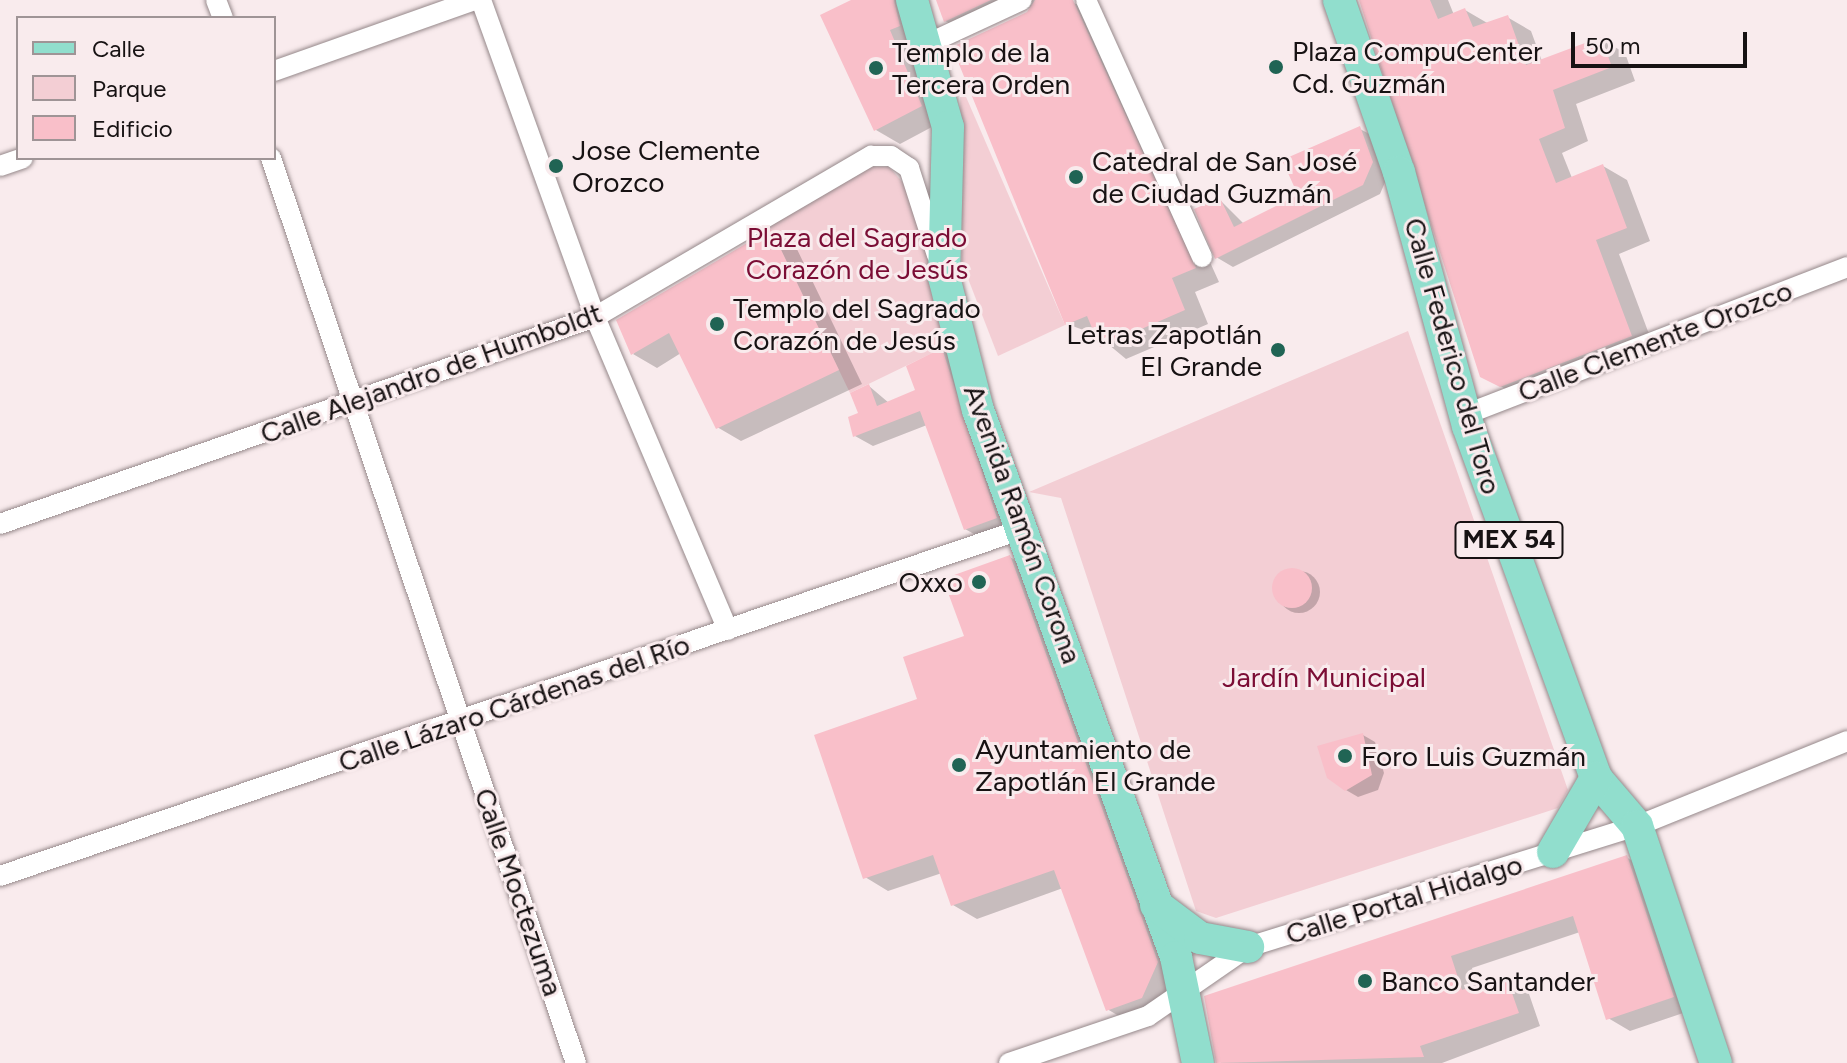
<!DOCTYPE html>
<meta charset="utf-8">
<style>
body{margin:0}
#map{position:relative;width:1847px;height:1063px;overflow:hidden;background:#f9ebed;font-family:Figtree,sans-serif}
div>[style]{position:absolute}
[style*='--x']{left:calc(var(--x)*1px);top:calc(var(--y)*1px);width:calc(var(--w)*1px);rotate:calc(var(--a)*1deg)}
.green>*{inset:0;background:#f3ced4}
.shadow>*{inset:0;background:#0003}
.round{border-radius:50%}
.building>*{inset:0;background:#f9bfc9}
.roads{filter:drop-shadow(0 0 2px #95888a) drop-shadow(0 0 2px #95888a)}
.street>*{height:20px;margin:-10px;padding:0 10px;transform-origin:10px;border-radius:10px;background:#fff}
.primary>*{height:32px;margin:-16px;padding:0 16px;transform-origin:16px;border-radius:16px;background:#91decd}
.dots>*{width:22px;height:22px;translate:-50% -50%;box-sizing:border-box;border:4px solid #f9ebed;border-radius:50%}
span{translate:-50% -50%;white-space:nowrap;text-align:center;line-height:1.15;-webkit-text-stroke:6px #f9ebed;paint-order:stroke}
.shield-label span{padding:2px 6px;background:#f9ebed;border:2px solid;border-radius:6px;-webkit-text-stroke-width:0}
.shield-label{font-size:26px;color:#171213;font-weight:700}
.poi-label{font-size:28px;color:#171213}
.left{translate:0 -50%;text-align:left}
.right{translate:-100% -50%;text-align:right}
.park-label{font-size:28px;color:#7b0d35}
.street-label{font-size:28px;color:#171213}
.legend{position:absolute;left:16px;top:16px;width:260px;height:144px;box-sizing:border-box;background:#f9ebed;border:2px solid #9f9496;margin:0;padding:10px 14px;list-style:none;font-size:24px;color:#171213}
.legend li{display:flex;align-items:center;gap:16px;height:40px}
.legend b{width:40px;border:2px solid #9f9496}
.scale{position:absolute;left:1571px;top:32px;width:176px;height:36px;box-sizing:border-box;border:4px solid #171213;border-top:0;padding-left:10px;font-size:24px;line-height:28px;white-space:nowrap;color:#171213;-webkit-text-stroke:6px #f9ebed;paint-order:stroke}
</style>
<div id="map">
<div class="green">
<i style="clip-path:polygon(960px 83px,1065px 325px,998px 356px,962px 263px)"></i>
<i style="clip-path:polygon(872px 167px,889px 167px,906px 186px,953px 343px,850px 393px,769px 225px)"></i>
<i style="clip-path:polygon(1408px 331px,1568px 790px,1558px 808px,1216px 918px,1196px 911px,1061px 498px,1029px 492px)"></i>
</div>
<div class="shadow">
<i style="clip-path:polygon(855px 0,902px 0,945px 120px,900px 144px,876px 130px)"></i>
<i style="clip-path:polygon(938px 0,1045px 0,1046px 1px,969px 34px,945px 21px)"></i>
<i style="clip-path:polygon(1058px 0,1095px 8px,1219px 282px,1195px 292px,1208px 324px,1126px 359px,1097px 335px,1067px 324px)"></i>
<i style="clip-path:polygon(1362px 0,1448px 0,1454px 15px,1465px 10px,1489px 24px,1507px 17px,1531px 31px,1542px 61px,1601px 39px,1625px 53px,1635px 81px,1576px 104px,1588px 141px,1562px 153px,1572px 178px,1603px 166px,1627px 180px,1650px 241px,1619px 254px,1655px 350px,1507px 390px,1482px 375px)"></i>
<i style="clip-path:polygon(1360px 129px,1377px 138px,1389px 173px,1380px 194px,1233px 267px,1216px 257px,1220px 200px,1244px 224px,1301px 196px)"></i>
<i style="clip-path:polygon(771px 231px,795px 245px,862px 384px,741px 441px,717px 427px,681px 353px,657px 368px,633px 354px)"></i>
<i style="clip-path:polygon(942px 350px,960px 361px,1014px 528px,983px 539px,965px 529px,927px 425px,873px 446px,855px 436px,869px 386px,889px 403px,918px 391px)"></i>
<i style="clip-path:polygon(1010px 557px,1034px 571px,1182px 984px,1131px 1023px,1107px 1009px,1063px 888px,977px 919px,953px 905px,942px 873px,888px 891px,865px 877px,920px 701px,967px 637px)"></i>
<i class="round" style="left:1278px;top:571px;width:42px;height:42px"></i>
<i style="clip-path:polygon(1363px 735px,1375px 742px,1384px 773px,1378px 790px,1358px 797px,1346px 790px)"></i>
<i style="clip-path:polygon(1626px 857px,1648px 870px,1695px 1009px,1630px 1031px,1608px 1018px,1580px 932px,1472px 968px,1478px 987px,1506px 978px,1528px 991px,1540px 1026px,1442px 1063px,1221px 1063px,1206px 998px)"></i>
</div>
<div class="building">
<i style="clip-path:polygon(851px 0,894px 0,900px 26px,890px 30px,922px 106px,874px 131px,820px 15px)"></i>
<i style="clip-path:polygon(936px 0,991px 0,944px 22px)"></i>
<i style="clip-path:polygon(1035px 0,1073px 0,1196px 268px,1172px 278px,1185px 310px,1100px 347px,1087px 316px,1065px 325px,952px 47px,1027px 12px)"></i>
<i style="clip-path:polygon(1359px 0,1430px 0,1438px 19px,1465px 8px,1473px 27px,1508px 15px,1526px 65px,1601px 37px,1612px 67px,1553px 90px,1565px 128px,1539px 139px,1556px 183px,1603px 164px,1627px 228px,1596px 240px,1632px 336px,1500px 387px,1480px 377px)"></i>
<i style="clip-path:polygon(1360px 126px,1373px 162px,1363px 185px,1215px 259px,1194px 209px,1220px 198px,1234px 227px,1298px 195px,1282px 160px)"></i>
<i style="clip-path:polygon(771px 229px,839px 370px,716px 429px,669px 333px,631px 355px,616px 320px)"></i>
<i style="clip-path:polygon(942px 348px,997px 518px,964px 530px,920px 411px,853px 437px,848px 417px,858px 413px,850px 393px,869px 384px,877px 406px,915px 390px,906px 366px)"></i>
<i style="clip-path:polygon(1010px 555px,1158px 962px,1142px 998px,1106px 1011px,1054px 870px,951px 906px,933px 855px,863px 879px,814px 735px,917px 699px,903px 657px,964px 636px,943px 579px)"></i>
<i class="round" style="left:1272px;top:568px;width:40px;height:40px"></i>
<i style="clip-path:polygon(1363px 733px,1372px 775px,1345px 791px,1327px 778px,1317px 746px)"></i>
<i style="clip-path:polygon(1627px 855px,1674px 997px,1606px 1020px,1573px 916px,1451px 956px,1462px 990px,1506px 976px,1519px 1013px,1420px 1046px,1424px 1057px,1216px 1063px,1204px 996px)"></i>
</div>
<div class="roads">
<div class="street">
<i style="--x:216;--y:0;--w:19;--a:69"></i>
<i style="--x:481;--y:0;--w:337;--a:70.2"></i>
<i style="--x:595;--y:317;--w:340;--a:67"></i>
<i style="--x:1086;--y:0;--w:282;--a:65.7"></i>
<i style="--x:940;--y:38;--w:90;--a:-24.9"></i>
<i style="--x:274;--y:71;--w:213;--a:-19.5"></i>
<i style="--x:271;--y:158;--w:955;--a:71.38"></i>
<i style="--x:0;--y:166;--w:24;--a:-19"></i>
<i style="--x:1464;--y:415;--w:411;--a:-21.1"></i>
<i style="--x:0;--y:524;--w:630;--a:-19.18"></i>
<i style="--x:595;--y:317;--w:320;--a:-30.3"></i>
<i style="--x:871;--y:156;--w:20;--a:0"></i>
<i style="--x:891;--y:156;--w:22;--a:34"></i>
<i style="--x:909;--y:168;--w:91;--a:72.2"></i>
<i style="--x:0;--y:876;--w:1083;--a:-18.74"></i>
<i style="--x:1009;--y:1063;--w:147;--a:-18.7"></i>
<i style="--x:1148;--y:1016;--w:121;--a:-34.6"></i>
<i style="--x:1248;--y:947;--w:407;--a:-17.3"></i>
<i style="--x:1637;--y:826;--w:227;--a:-22"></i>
</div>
<div class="primary">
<i style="--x:912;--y:0;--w:132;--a:74.2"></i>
<i style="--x:948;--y:127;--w:150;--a:91.5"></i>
<i style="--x:944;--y:277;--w:137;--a:75.7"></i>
<i style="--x:978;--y:410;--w:582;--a:70.1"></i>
<i style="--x:1176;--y:957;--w:108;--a:78.3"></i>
<i style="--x:1339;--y:0;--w:182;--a:70.8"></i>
<i style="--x:1399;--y:172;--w:263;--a:74.8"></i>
<i style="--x:1468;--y:426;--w:375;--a:70"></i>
<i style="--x:1596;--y:778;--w:63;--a:49.5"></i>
<i style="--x:1637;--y:826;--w:250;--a:71.6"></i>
<i style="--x:1553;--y:852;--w:86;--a:-59.8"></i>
<i style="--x:1156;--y:905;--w:55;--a:36.9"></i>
<i style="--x:1200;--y:938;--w:49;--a:10.6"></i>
</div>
</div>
<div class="dots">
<i style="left:1276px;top:67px;background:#206454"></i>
<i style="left:876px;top:68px;background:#206454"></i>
<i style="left:556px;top:166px;background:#206454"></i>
<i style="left:1076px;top:177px;background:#206454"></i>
<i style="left:717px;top:324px;background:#206454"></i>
<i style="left:1278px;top:350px;background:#206454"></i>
<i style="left:979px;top:582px;background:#206454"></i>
<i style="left:1345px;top:756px;background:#206454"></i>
<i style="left:959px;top:765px;background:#206454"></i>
<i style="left:1365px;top:981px;background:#206454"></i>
</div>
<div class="shield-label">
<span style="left:1509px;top:540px">MEX 54</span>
</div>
<div class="poi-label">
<span class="left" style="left:1292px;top:67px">Plaza CompuCenter<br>Cd. Guzmán</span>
<span class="left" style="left:892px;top:68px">Templo de la<br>Tercera Orden</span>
<span class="left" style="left:572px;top:166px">Jose Clemente<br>Orozco</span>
<span class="left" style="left:1092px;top:177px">Catedral de San José<br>de Ciudad Guzmán</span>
<span class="left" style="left:733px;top:324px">Templo del Sagrado<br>Corazón de Jesús</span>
<span class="right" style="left:1262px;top:350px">Letras Zapotlán<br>El Grande</span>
<span class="right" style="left:963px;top:582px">Oxxo</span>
<span class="left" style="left:975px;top:765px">Ayuntamiento de<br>Zapotlán El Grande</span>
<span class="left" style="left:1361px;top:756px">Foro Luis Guzmán</span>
<span class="left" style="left:1381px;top:981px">Banco Santander</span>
</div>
<div class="park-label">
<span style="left:857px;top:253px">Plaza del Sagrado<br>Corazón de Jesús</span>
<span style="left:1324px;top:677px">Jardín Municipal</span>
</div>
<div class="street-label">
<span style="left:1655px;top:341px;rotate:-21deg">Calle Clemente Orozco</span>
<span style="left:1453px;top:356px;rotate:74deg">Calle Federico del Toro</span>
<span style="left:431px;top:373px;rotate:-20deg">Calle Alejandro de Humboldt</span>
<span style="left:1023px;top:524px;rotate:70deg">Avenida Ramón Corona</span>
<span style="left:514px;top:703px;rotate:-19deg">Calle Lázaro Cárdenas del Río</span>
<span style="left:519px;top:892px;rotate:71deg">Calle Moctezuma</span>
<span style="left:1404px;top:899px;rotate:-17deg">Calle Portal Hidalgo</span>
</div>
<ul class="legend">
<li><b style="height:10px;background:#91decd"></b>Calle</li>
<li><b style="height:22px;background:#f3ced4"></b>Parque</li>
<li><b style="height:22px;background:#f9bfc9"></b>Edificio</li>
</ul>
<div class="scale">50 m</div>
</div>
